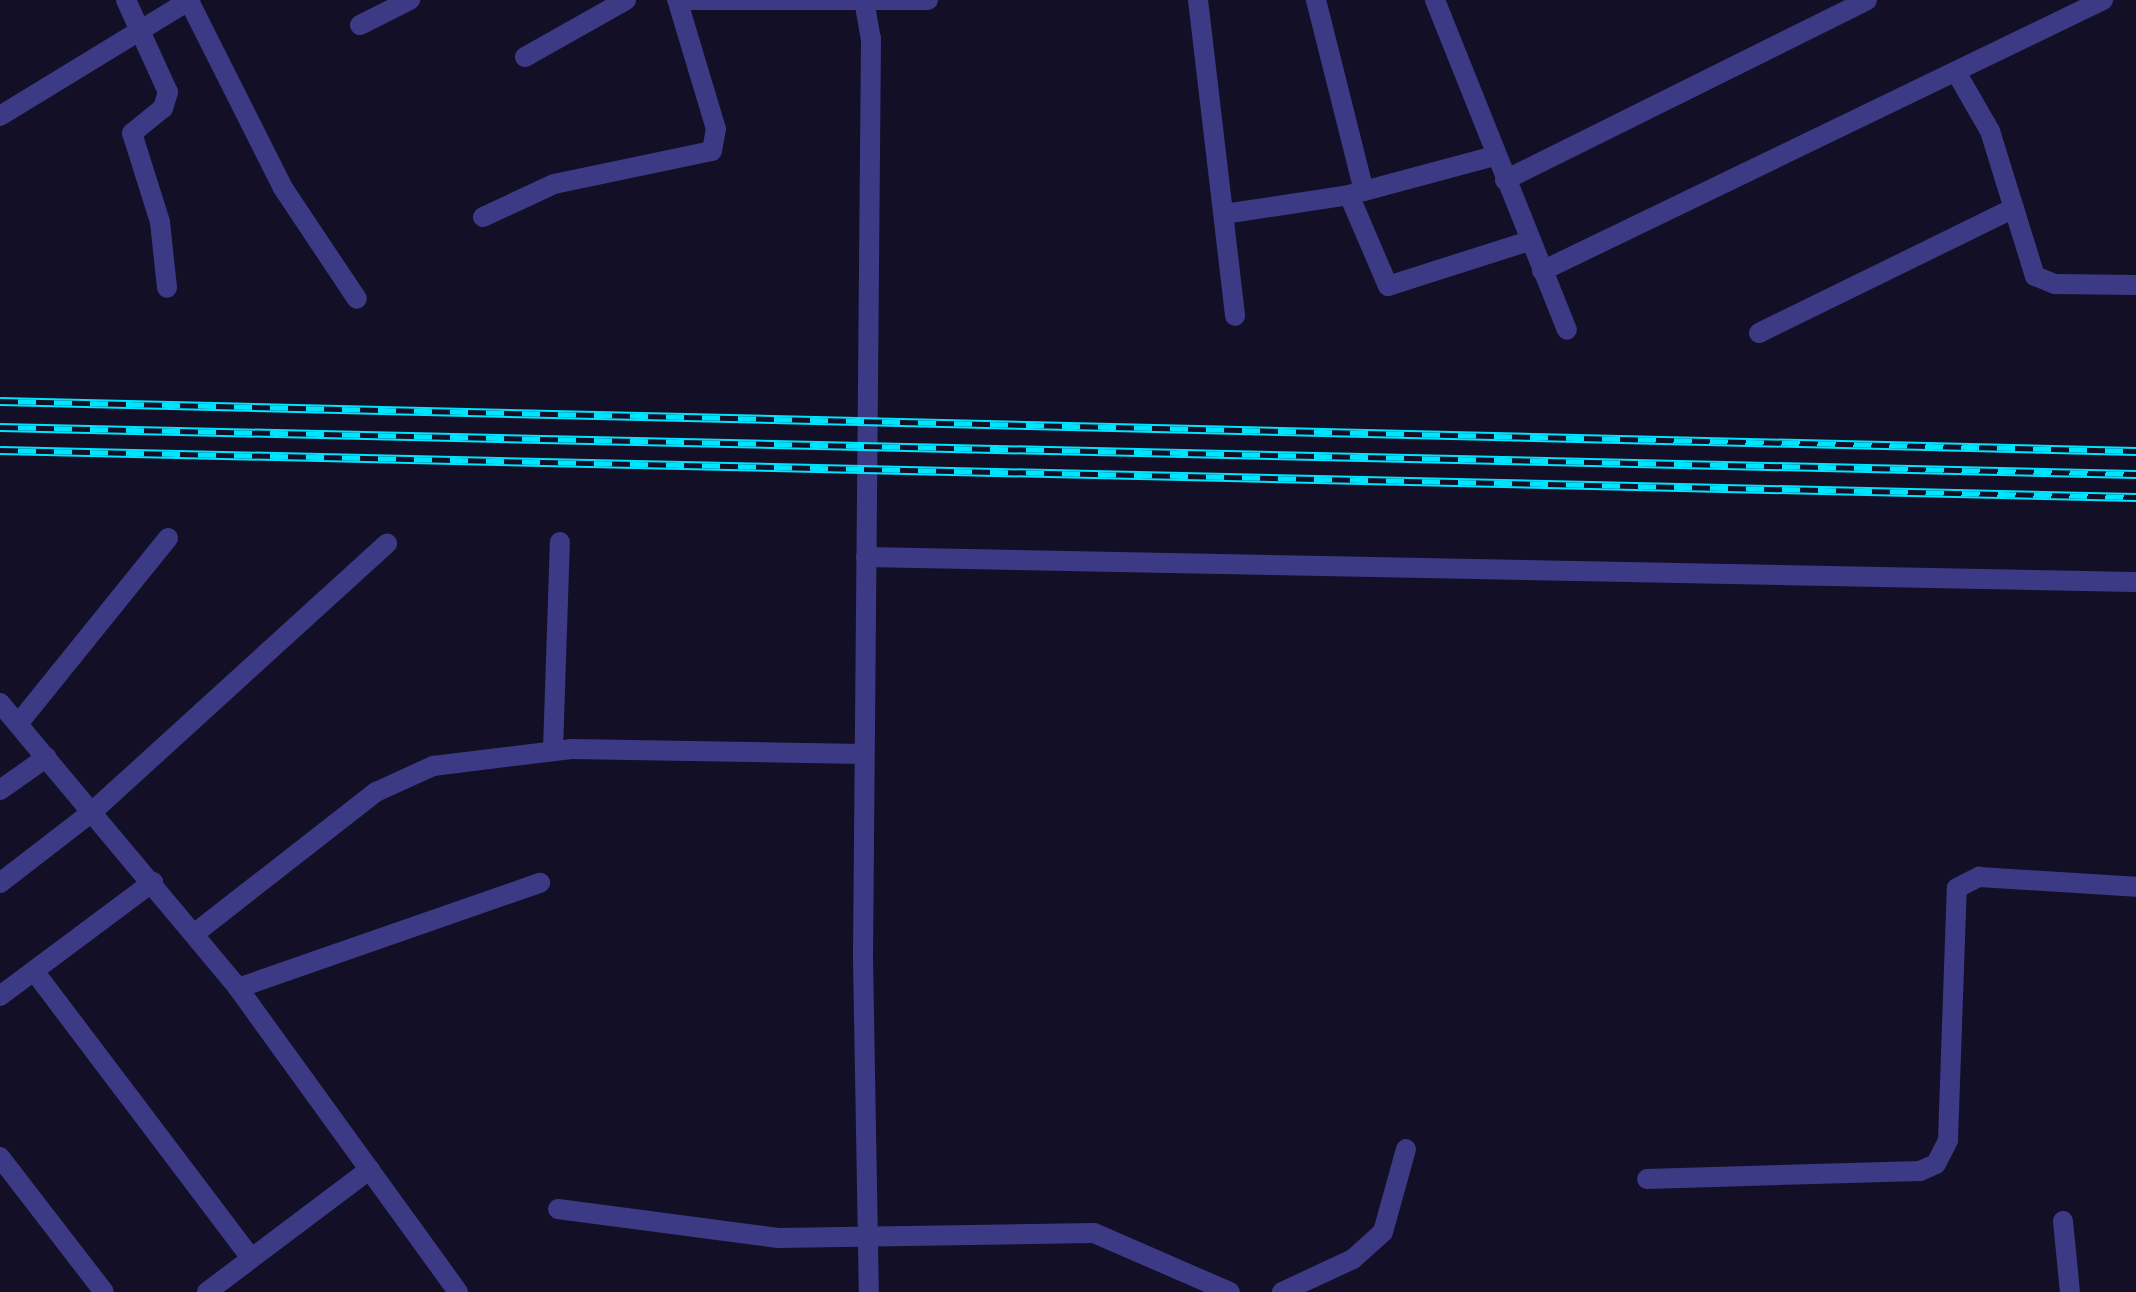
<!DOCTYPE html>
<style>
body{margin:0}
#map{position:relative;width:2136px;height:1292px;overflow:hidden;background:#130f26;font-family:"Sofia Sans Condensed",sans-serif}
div>[style]{position:absolute}
[style*='--x']{left:calc(var(--x)*1px);top:calc(var(--y)*1px);width:calc(var(--w)*1px);rotate:calc(var(--a)*1deg)}
.service>*{height:20px;margin:-10px;padding:0 10px;transform-origin:10px;border-radius:10px;background:#3d3a85}
.minor>*{height:20px;margin:-10px;padding:0 10px;transform-origin:10px;border-radius:10px;background:#3d3a85}
.tertiary>*{height:20px;margin:-10px;padding:0 10px;transform-origin:10px;border-radius:10px;background:#3d3a85}
.rail>*{height:9px;margin-top:-4.5px;transform-origin:0;background:repeating-linear-gradient(90deg,#130f26 0 18px,#00e5ff 0 36px);box-sizing:border-box;border-block:2px solid #00e5ff}
span{translate:-50% -50%;white-space:nowrap;text-align:center;line-height:1.15;-webkit-text-stroke:6px #130f26;paint-order:stroke}
</style>
<div id="map">
<div class="service">
<i style="--x:525;--y:57;--w:116;--a:-29.4"></i>
<i style="--x:238;--y:988;--w:320;--a:-19.2"></i>
<i style="--x:1647;--y:1179;--w:273;--a:-1.7"></i>
<i style="--x:1920;--y:1171;--w:17;--a:-24"></i>
<i style="--x:1936;--y:1164;--w:27;--a:-63"></i>
<i style="--x:1948;--y:1140;--w:252;--a:-88"></i>
<i style="--x:1957;--y:888;--w:25;--a:-27"></i>
<i style="--x:1979;--y:877;--w:157;--a:3.6"></i>
</div>
<div class="minor">
<i style="--x:126;--y:0;--w:101;--a:65.5"></i>
<i style="--x:168;--y:92;--w:17;--a:107"></i>
<i style="--x:163;--y:108;--w:40;--a:141"></i>
<i style="--x:132;--y:133;--w:93;--a:72.5"></i>
<i style="--x:160;--y:222;--w:66;--a:83.9"></i>
<i style="--x:677;--y:0;--w:251;--a:0"></i>
<i style="--x:1198;--y:0;--w:318;--a:83.3"></i>
<i style="--x:1316;--y:0;--w:197;--a:75.9"></i>
<i style="--x:1435;--y:0;--w:355;--a:68.2"></i>
<i style="--x:189;--y:1;--w:209;--a:63.3"></i>
<i style="--x:283;--y:188;--w:133;--a:56.3"></i>
<i style="--x:360;--y:25;--w:56;--a:-26.6"></i>
<i style="--x:1956;--y:72;--w:68;--a:60"></i>
<i style="--x:1990;--y:131;--w:152;--a:72.8"></i>
<i style="--x:2035;--y:276;--w:22;--a:22"></i>
<i style="--x:2055;--y:284;--w:81;--a:0.7"></i>
<i style="--x:0;--y:116;--w:223;--a:-31.4"></i>
<i style="--x:1505;--y:180;--w:404;--a:-26.4"></i>
<i style="--x:1349;--y:195;--w:99;--a:66.8"></i>
<i style="--x:1388;--y:286;--w:148;--a:-17.7"></i>
<i style="--x:1224;--y:214;--w:126;--a:-8.6"></i>
<i style="--x:1349;--y:195;--w:151;--a:-15"></i>
<i style="--x:483;--y:217;--w:78;--a:-24.9"></i>
<i style="--x:554;--y:184;--w:161;--a:-11.8"></i>
<i style="--x:712;--y:151;--w:22;--a:-80"></i>
<i style="--x:716;--y:129;--w:128;--a:-106.7"></i>
<i style="--x:1542;--y:271;--w:623;--a:-25.78"></i>
<i style="--x:1759;--y:333;--w:284;--a:-26.1"></i>
<i style="--x:866;--y:557;--w:1270;--a:1.13"></i>
<i style="--x:0;--y:703;--w:371;--a:50.1"></i>
<i style="--x:238;--y:988;--w:375;--a:54.1"></i>
<i style="--x:18;--y:724;--w:239;--a:-51.1"></i>
<i style="--x:553;--y:750;--w:208;--a:-88.1"></i>
<i style="--x:0;--y:790;--w:57;--a:-35.1"></i>
<i style="--x:0;--y:883;--w:116;--a:-37.7"></i>
<i style="--x:92;--y:812;--w:399;--a:-42.3"></i>
<i style="--x:194;--y:934;--w:231;--a:-38"></i>
<i style="--x:376;--y:792;--w:63;--a:-24.5"></i>
<i style="--x:433;--y:766;--w:139;--a:-7"></i>
<i style="--x:571;--y:749;--w:293;--a:1"></i>
<i style="--x:34;--y:971;--w:360;--a:52.9"></i>
<i style="--x:0;--y:996;--w:191;--a:-36.7"></i>
<i style="--x:0;--y:1157;--w:170;--a:52.4"></i>
<i style="--x:558;--y:1209;--w:222;--a:7.5"></i>
<i style="--x:778;--y:1238;--w:316;--a:-0.9"></i>
<i style="--x:1094;--y:1233;--w:148;--a:23.5"></i>
<i style="--x:2063;--y:1221;--w:71;--a:84.4"></i>
<i style="--x:207;--y:1292;--w:204;--a:-37"></i>
<i style="--x:1282;--y:1292;--w:78;--a:-24.9"></i>
<i style="--x:1353;--y:1259;--w:40;--a:-42"></i>
<i style="--x:1383;--y:1232;--w:86;--a:-74.5"></i>
</div>
<div class="tertiary">
<i style="--x:864;--y:0;--w:39;--a:80"></i>
<i style="--x:871;--y:38;--w:920;--a:90.5"></i>
<i style="--x:863;--y:958;--w:334;--a:89"></i>
</div>
<div class="rail">
<i style="--x:0;--y:401;--w:2137;--a:1.34"></i>
<i style="--x:0;--y:427;--w:2137;--a:1.26"></i>
<i style="--x:0;--y:450;--w:2137;--a:1.26"></i>
</div>
</div>
